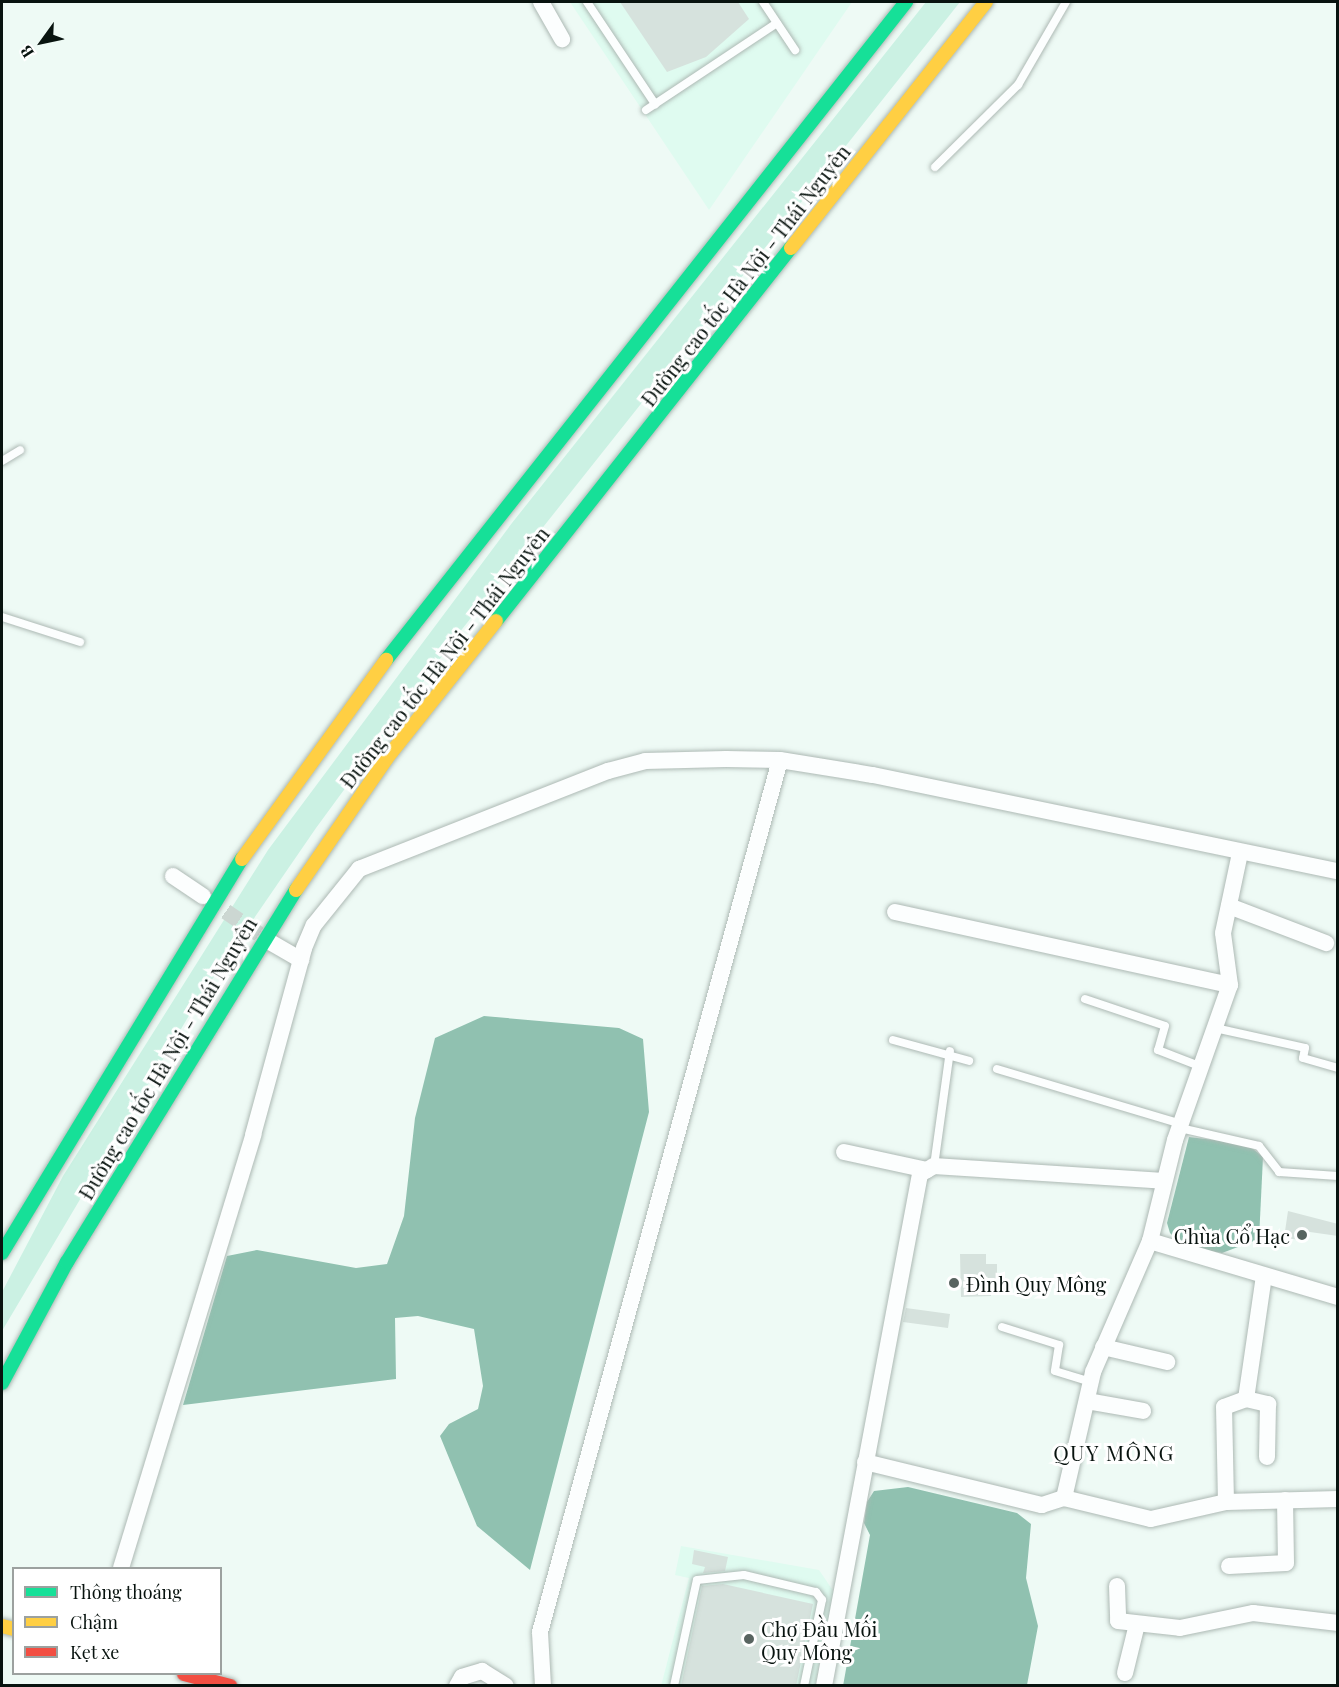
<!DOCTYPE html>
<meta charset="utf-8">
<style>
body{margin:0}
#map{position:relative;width:1339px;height:1687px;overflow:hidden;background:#eefaf5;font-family:"Playfair Display",serif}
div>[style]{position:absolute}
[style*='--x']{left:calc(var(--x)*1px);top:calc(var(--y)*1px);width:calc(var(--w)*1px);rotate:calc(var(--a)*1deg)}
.built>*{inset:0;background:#dffbf0}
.green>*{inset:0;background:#cbf1e3}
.water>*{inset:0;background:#90c1b0}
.building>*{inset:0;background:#d6e2dd}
.street-tunnel>*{height:16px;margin-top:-8px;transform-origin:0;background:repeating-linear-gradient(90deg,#ccd7d2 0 16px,transparent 0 24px)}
.roads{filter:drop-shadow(0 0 2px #adb9b4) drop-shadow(0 0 2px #adb9b4)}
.lane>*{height:8px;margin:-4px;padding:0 4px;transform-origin:4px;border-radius:4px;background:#fcfefe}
.street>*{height:16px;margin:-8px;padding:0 8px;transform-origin:8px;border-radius:8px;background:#fcfefe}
.fast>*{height:14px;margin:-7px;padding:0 7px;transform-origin:7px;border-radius:7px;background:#16e098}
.slow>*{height:14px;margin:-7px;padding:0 7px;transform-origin:7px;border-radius:7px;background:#ffcf43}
.jam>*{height:14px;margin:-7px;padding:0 7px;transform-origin:7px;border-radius:7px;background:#f24e42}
.dots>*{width:16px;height:16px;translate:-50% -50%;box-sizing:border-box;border:3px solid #fff;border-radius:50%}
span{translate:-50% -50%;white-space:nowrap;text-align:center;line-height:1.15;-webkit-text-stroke:6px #fff;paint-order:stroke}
.street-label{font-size:20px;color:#08130f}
.poi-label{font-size:20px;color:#08130f}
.right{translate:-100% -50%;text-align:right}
.left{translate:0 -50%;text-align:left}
.neighbourhood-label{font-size:21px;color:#08130f;letter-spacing:1.5px}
.frame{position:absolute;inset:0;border:3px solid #08130f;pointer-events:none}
.legend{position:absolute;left:12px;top:1567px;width:210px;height:108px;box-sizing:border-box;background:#fff;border:2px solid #9ca19f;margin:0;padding:8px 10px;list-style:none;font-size:18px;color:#08130f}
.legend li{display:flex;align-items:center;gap:12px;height:30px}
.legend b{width:30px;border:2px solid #9ca19f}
.north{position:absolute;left:12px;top:12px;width:60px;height:60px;-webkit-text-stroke:4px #fff;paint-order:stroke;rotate:237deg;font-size:16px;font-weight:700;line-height:24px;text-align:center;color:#08130f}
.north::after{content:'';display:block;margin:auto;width:21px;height:27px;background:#08130f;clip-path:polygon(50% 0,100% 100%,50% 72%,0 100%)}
</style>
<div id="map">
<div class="built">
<i style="clip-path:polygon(570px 2px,852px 2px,709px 210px)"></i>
<i style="clip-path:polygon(681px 1546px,819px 1570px,834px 1592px,815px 1685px,661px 1686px,689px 1578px,675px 1575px)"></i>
</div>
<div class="green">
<i style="clip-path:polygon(926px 2px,960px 2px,459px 633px,316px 828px,200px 997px,2px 1331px,2px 1292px,63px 1176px,268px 850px,512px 523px)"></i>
</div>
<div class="water">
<i style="clip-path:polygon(484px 1016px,619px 1028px,643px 1039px,649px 1112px,530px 1570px,477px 1526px,440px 1436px,449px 1424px,478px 1409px,483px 1386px,474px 1329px,418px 1316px,395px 1318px,396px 1379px,183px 1405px,227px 1256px,257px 1250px,356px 1268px,387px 1264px,404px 1216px,415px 1118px,435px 1038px)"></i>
<i style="clip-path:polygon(1189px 1137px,1247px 1144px,1263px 1157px,1259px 1239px,1222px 1253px,1183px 1246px,1170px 1233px,1167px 1223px)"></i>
<i style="clip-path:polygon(908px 1487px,1017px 1513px,1031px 1524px,1026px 1578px,1038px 1626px,1027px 1685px,843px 1686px,870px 1535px,864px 1523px,867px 1502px,874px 1491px)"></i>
</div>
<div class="building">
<i style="clip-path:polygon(620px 2px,738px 2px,749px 19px,706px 57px,667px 72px)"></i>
<i style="clip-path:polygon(1288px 1211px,1338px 1224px,1338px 1236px,1303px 1231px,1302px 1240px,1284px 1238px)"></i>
<i style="clip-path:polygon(960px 1254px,986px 1254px,986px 1264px,997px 1264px,997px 1289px,991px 1289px,991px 1296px,961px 1297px)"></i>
<i style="clip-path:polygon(906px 1308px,950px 1314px,948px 1328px,903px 1322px)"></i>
<i style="clip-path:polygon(694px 1550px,728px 1557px,725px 1571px,703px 1573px,705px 1567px,692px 1564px)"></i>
<i style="clip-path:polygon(723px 1584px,813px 1604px,796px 1686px,681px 1686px,702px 1586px)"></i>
</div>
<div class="street-tunnel">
<i style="--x:206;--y:898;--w:76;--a:34.3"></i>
</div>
<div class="roads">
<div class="lane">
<i style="--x:587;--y:2;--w:123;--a:56.3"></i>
<i style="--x:763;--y:2;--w:58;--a:56.3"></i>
<i style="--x:646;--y:110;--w:157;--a:-33.6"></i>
<i style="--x:935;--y:167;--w:117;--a:-44.7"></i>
<i style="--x:1018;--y:85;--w:96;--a:-60"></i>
<i style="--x:2;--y:461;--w:21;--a:-31"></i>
<i style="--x:2;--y:617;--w:82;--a:17.8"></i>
<i style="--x:1085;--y:999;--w:84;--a:18.6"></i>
<i style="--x:1165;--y:1026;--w:25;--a:106"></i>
<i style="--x:1158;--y:1050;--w:47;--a:21.1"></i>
<i style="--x:1215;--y:1028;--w:92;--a:12.5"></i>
<i style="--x:1305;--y:1048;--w:10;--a:101"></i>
<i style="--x:1303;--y:1058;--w:36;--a:16"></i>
<i style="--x:893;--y:1040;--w:79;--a:15.4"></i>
<i style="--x:997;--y:1069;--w:192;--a:16.6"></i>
<i style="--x:1180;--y:1128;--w:81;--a:12.8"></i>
<i style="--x:1259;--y:1146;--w:33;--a:52"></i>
<i style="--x:1279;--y:1172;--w:59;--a:3.9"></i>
<i style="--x:934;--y:1166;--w:116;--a:-82.1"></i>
<i style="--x:1002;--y:1327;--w:60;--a:17.5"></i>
<i style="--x:1059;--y:1345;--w:26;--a:99"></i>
<i style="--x:1055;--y:1371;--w:38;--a:17"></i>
<i style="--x:674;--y:1686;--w:108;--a:-77.8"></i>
<i style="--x:697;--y:1580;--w:47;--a:-6.1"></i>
<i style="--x:744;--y:1575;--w:74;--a:13.3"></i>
<i style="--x:816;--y:1592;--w:10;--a:53"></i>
<i style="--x:822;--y:1600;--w:88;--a:101.8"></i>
</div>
<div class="street">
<i style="--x:541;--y:2;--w:43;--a:60.4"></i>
<i style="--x:173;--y:876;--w:36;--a:34"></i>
<i style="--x:1229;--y:906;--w:104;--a:20.9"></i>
<i style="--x:895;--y:912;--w:343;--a:12.3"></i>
<i style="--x:270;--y:942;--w:36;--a:30"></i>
<i style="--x:844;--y:1152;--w:85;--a:12.2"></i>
<i style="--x:1150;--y:1241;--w:196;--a:16.6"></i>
<i style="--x:1103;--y:1347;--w:66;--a:13.2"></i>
<i style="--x:1246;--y:1399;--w:23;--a:13"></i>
<i style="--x:1268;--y:1404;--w:53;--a:91.1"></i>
<i style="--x:1087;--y:1401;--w:57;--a:10.1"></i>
<i style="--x:865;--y:1462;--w:182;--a:13.7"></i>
<i style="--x:1042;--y:1505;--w:23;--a:-18"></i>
<i style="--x:1064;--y:1498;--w:89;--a:13.6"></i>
<i style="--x:1151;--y:1519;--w:77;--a:-12.8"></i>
<i style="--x:1226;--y:1502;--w:112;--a:-1.5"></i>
<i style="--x:1064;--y:1498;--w:129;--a:-77"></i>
<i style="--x:1093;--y:1372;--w:143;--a:-66.5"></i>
<i style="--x:1150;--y:1241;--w:104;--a:-76.1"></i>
<i style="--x:1175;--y:1140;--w:164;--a:-70.5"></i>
<i style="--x:1230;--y:985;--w:52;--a:-97.7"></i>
<i style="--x:1223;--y:933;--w:82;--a:-78"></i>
<i style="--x:1226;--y:1502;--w:95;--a:-91.2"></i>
<i style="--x:1224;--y:1407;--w:23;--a:-20"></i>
<i style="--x:1246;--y:1399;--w:124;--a:-81.7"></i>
<i style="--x:1229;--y:1566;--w:57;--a:-3"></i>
<i style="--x:1286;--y:1563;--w:63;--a:-90.9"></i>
<i style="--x:121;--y:1568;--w:453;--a:-73"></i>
<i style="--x:253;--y:1135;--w:194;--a:-74.7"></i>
<i style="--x:304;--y:948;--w:25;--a:-67"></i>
<i style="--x:314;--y:925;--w:72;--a:-51.2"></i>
<i style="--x:359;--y:869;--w:268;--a:-21.5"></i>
<i style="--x:608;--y:771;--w:38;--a:-15"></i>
<i style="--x:645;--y:761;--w:81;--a:-1.4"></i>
<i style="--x:726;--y:759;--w:54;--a:1.1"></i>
<i style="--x:780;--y:760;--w:94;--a:9.2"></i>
<i style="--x:873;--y:775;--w:475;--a:11.7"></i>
<i style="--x:1117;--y:1586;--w:35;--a:88"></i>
<i style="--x:1118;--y:1621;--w:62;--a:6.4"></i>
<i style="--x:1180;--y:1628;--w:75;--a:-11.6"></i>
<i style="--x:1253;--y:1613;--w:86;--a:6.7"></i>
<i style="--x:1125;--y:1673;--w:50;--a:-76.2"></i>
<i style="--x:457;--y:1686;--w:10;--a:-61"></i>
<i style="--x:462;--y:1677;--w:21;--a:-17"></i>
<i style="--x:482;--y:1671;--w:28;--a:32"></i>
<i style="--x:543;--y:1686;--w:54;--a:-93.2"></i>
<i style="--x:540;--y:1632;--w:904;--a:-74.61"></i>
<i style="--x:824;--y:1686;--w:521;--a:-79.38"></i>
<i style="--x:920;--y:1174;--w:16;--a:-30"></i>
<i style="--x:934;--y:1166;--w:230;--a:3.7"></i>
</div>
<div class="fast">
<i style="--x:496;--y:621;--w:476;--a:-51.7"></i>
<i style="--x:386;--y:660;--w:839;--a:-51.68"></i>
<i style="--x:2;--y:1253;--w:461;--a:-58.7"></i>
<i style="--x:2;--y:1383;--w:137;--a:-61.8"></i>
<i style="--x:67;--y:1262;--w:437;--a:-58.4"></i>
</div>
<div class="slow">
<i style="--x:791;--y:248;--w:314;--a:-51.6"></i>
<i style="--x:242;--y:859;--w:246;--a:-54.1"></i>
<i style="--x:296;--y:890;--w:160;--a:-55.4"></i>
<i style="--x:387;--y:758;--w:175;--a:-51.5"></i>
<i style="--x:2;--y:1626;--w:12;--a:14"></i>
</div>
<div class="jam">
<i style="--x:184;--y:1674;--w:48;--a:14.6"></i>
</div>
</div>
<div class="dots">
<i style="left:1302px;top:1235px;background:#586460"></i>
<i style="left:954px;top:1283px;background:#586460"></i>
<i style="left:749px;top:1639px;background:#586460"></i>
</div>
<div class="street-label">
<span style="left:745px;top:275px;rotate:-52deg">Đường cao tốc Hà Nội - Thái Nguyên</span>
<span style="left:444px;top:657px;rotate:-52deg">Đường cao tốc Hà Nội - Thái Nguyên</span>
<span style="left:167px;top:1058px;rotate:-59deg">Đường cao tốc Hà Nội - Thái Nguyên</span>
</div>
<div class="poi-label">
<span class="right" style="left:1290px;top:1235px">Chùa Cổ Hạc</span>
<span class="left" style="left:966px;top:1283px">Đình Quy Mông</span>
<span class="left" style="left:761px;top:1640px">Chợ Đầu Mối<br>Quy Mông</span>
</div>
<div class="neighbourhood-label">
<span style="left:1114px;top:1452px">QUY MÔNG</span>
</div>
<div class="frame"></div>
<ul class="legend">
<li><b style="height:8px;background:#16e098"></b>Thông thoáng</li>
<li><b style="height:8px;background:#ffcf43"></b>Chậm</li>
<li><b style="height:8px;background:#f24e42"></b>Kẹt xe</li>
</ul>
<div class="north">B</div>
</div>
